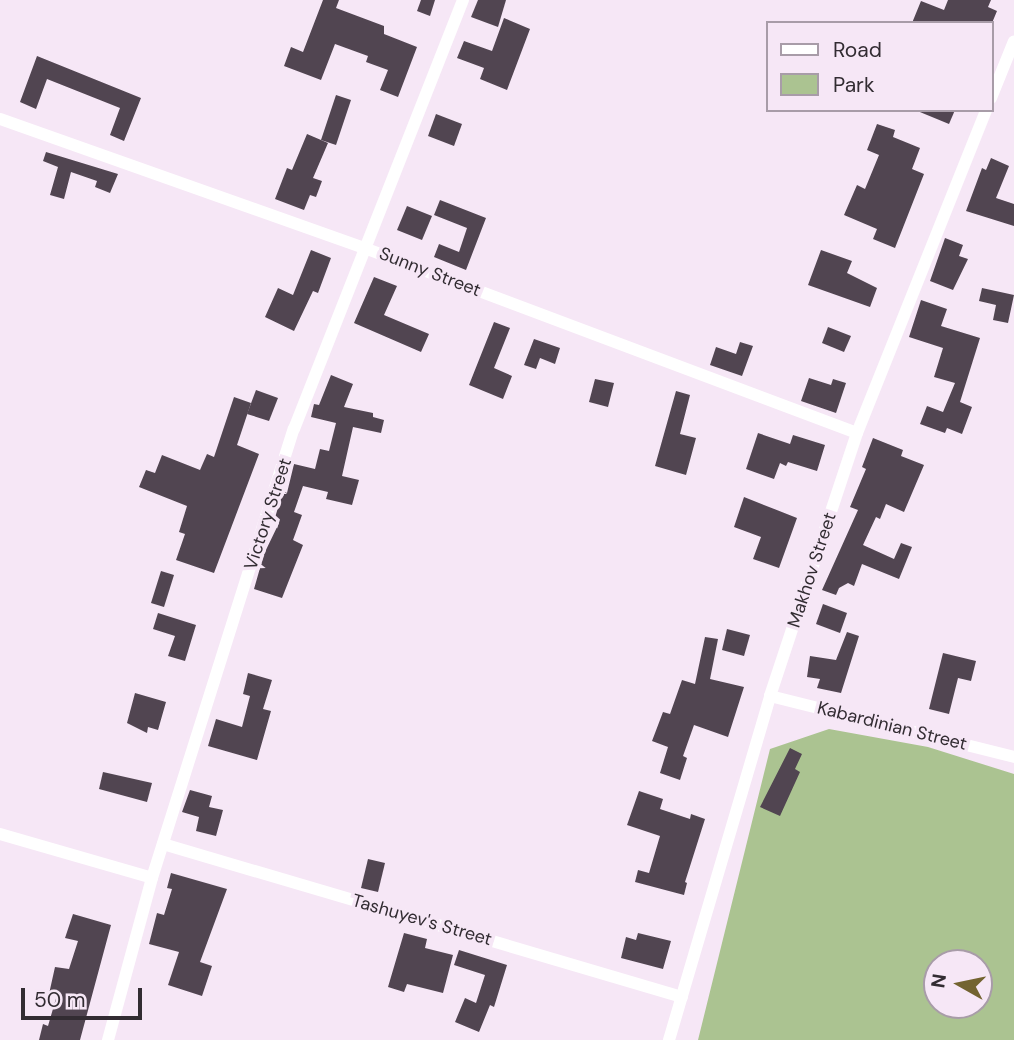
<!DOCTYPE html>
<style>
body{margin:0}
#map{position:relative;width:1014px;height:1040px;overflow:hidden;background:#f6e7f6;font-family:"DM Sans",sans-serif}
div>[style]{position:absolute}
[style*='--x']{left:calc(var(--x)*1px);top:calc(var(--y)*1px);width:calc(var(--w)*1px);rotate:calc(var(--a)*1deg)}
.green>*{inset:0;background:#abc391}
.building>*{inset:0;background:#514551}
.street>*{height:12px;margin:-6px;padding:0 6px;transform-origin:6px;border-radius:6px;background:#fff}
span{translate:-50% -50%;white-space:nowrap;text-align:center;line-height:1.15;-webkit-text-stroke:7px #f6e7f6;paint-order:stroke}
.street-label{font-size:18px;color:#322c32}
.legend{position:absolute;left:766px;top:21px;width:228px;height:91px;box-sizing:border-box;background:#f6e7f6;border:2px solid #a89ca8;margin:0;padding:9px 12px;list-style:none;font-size:21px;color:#322c32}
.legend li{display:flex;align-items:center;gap:14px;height:35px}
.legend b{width:35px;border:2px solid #a89ca8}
.north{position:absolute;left:923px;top:949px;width:70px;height:70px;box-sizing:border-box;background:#f6e7f6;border:2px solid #a89ca8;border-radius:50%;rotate:279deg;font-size:19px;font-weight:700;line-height:28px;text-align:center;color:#322c32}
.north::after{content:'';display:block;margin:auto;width:24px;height:32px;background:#736330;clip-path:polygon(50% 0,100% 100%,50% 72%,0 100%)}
.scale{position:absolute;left:21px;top:988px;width:121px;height:32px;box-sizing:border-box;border:4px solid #322c32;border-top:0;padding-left:9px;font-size:21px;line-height:24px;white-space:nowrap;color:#322c32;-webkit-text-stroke:5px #f6e7f6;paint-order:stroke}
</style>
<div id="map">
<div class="green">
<i style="clip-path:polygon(evenodd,829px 729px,928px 747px,1014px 774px,1014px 1040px,698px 1040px,770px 749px,829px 729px,937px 963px,979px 963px,979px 1005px,937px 1005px,937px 963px)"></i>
</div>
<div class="building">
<i style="clip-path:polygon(323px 0,339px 0,336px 8px,384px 26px,384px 34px,417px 47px,398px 97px,380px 90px,388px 70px,366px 62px,368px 56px,335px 44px,321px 80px,284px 66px,291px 47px,303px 52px)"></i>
<i style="clip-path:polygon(421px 0,435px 0,430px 16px,417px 11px)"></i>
<i style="clip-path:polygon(478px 0,506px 0,498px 27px,471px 17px)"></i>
<i style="clip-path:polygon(948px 0,991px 0,988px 7px,997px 11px,992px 23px,912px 23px,921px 1px,944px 10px)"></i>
<i style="clip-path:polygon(504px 18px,530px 29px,507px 90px,480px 79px,484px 68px,457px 58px,464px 41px,492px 51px)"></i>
<i style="clip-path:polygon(37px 56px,141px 98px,124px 141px,110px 135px,120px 108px,47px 79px,36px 109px,20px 102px)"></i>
<i style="clip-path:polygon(336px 95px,351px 100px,336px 145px,321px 140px)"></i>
<i style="clip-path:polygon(915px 110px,955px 110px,949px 124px)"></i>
<i style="clip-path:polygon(436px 114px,462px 124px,454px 146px,428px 136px)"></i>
<i style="clip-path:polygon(877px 124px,895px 130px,893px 137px,920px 148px,912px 169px,924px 174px,895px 248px,873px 239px,877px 229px,844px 215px,857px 185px,865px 189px,879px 155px,867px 150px)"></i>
<i style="clip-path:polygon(307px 134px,328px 143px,313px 178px,322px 181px,316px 197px,310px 195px,304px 210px,275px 199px,287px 168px,292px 170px)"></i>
<i style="clip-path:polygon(46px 152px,118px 174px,110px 193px,95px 187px,97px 181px,71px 172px,64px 199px,50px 195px,58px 167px,43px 161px)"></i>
<i style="clip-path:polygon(991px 158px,1009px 166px,996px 198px,1014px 204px,1014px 226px,966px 211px,982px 168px,986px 170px)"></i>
<i style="clip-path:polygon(440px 200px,486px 218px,466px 270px,434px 257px,439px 244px,459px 252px,467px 228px,434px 215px)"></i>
<i style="clip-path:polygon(407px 206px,432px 216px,422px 240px,397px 230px)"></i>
<i style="clip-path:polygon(945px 238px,963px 245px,959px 256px,968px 259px,953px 290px,930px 281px)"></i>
<i style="clip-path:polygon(311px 250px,331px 258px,318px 293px,313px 291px,294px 331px,265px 317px,278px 288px,293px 295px)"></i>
<i style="clip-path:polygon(821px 250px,852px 261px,847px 273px,877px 288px,870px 307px,808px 285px)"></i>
<i style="clip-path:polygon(374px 277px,397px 286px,384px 315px,429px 334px,421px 352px,354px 323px)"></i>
<i style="clip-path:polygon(982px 288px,1014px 295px,1008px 323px,993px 320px,996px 305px,979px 301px)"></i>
<i style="clip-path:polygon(921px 300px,947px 309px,941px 326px,980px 338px,960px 402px,972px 407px,962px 434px,947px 428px,945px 433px,920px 424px,927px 406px,943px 412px,955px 383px,934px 377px,943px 348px,909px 337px)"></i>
<i style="clip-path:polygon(494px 322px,510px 328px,494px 368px,512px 376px,503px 399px,469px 385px)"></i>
<i style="clip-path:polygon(828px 327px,851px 336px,844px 352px,822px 343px)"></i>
<i style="clip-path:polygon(534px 339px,560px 348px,555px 364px,540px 358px,536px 369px,524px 365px)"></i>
<i style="clip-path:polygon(740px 342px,753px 346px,742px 376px,710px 365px,716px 347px,736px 354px)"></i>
<i style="clip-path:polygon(331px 375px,353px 384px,344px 407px,373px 413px,373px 417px,384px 420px,381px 433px,353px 427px,342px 476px,359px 480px,352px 505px,326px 499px,328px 492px,303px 486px,294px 512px,302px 515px,293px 540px,303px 545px,282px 598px,254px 589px,264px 554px,279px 523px,274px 521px,283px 491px,287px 493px,294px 464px,315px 469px,320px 449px,329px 451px,336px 423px,311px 417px,314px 404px,319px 405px)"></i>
<i style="clip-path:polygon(809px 378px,831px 385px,833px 379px,846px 383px,836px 413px,801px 401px)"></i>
<i style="clip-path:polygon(595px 379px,614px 383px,608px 407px,589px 402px)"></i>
<i style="clip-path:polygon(256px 390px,278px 398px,269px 421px,247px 414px)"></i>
<i style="clip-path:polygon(676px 391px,690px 395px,680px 434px,696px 438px,686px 475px,655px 466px)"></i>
<i style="clip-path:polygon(234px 397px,251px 403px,237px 445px,259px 454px,214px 573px,176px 560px,185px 534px,179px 532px,187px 506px,139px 487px,146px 470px,155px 473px,162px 455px,200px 470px,207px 454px,214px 457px)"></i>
<i style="clip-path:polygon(758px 433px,790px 444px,793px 435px,825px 445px,817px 471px,788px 462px,786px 466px,780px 463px,774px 479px,746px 469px)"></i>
<i style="clip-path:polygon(873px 438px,903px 450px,901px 456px,924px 465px,904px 512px,886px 504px,880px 519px,876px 517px,863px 545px,894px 559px,901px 543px,912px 547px,899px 579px,862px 564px,854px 586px,848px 583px,839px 588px,836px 595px,822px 590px,858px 510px,850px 507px,866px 469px,862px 467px)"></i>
<i style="clip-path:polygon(744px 497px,797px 518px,779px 568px,753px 559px,761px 537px,734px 527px)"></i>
<i style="clip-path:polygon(161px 571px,174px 575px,164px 607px,151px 603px)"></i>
<i style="clip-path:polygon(823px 604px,847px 613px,840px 633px,816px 624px)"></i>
<i style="clip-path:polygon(158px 613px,196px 625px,185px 661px,168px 656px,175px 636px,153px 629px)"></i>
<i style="clip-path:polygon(727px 629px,750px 635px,744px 656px,722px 650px)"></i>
<i style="clip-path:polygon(847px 632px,859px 636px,841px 693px,817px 688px,820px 679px,807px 677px,810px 656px,836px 660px)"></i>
<i style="clip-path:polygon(705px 637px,718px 639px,710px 679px,744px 687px,728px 737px,694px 725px,683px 756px,687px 758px,680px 780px,660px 773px,668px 747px,652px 741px,663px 712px,670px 714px,682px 680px,695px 684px)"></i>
<i style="clip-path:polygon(943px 653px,976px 661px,971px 681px,958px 678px,949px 714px,929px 709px)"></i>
<i style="clip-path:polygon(248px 673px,272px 680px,263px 709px,271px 711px,257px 760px,208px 746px,216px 719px,242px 727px,250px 696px,243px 694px)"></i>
<i style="clip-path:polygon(135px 693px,166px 702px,158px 730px,148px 727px,147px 733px,127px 723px)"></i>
<i style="clip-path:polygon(790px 748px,802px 754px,795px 769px,800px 772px,780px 816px,760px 807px)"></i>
<i style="clip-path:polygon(103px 772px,152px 783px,147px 802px,99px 789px)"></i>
<i style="clip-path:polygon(190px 790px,212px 796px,209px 807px,223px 810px,216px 836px,196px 831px,199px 817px,182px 812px)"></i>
<i style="clip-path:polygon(639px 791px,663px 799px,660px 809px,690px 819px,691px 814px,705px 819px,685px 882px,687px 883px,684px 895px,635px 882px,638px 870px,649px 873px,660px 836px,627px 825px)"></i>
<i style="clip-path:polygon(368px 859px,385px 863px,378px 892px,361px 888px)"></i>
<i style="clip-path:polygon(171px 873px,227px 889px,200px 962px,212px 966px,202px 996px,168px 985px,179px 952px,149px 944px,157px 913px,164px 915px,172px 889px,167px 888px)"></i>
<i style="clip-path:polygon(73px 914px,111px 925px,80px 1040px,39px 1040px,43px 1024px,48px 1026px,57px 995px,49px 994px,55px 967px,69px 969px,78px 941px,65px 938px)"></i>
<i style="clip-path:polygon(404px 933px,427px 939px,425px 948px,453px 955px,443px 993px,407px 984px,404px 992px,388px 987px)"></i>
<i style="clip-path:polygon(638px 933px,671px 941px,663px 969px,621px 958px,626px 937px,636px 940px)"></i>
<i style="clip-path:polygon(459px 950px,507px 965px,494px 1007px,490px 1005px,479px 1032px,455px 1022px,465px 998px,476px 1003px,485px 975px,454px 965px)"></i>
</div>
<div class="street">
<i style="--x:991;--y:98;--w:61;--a:-68"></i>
<i style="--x:0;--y:119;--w:389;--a:19.5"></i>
<i style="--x:367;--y:249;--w:523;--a:20.58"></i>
<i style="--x:770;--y:696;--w:252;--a:14"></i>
<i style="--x:0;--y:834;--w:158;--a:16.1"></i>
<i style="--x:163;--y:844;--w:541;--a:16.43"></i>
<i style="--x:108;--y:1040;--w:168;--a:-74.8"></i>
<i style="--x:152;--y:878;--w:471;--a:-72.5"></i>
<i style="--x:294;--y:429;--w:461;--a:-68.5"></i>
<i style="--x:669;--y:1040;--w:359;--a:-73.6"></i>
<i style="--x:770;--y:696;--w:277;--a:-71.7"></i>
<i style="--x:857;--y:433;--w:348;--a:-68.2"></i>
</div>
<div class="street-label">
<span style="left:430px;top:272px;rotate:21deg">Sunny Street</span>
<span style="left:268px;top:514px;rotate:-72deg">Victory Street</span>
<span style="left:812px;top:570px;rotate:-72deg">Makhov Street</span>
<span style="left:892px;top:726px;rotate:14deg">Kabardinian Street</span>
<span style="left:422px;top:920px;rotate:16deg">Tashuyev's Street</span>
</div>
<ul class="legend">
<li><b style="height:9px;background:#fff"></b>Road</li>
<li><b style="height:19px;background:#abc391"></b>Park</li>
</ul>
<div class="north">N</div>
<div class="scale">50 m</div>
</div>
